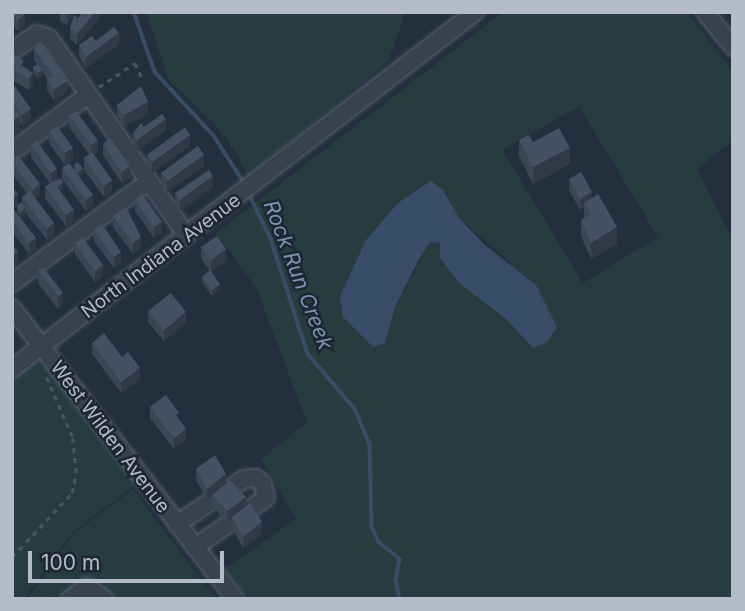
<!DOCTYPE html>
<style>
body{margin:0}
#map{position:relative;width:745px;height:611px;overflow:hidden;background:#242f3e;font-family:Inter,sans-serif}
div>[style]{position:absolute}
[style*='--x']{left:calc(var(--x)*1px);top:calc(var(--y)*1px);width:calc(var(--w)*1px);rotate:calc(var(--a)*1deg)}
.green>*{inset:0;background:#263c3f}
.water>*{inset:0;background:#394c67}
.stream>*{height:3.5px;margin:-1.75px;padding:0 1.75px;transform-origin:1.75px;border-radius:1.75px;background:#394c67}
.path>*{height:2.5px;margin-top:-1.25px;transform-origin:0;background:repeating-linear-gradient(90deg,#44595c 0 5px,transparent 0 10px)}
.roads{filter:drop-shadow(0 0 2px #565f6c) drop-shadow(0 0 2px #565f6c)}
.minor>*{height:16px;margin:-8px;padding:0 8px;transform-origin:8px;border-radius:8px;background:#38414e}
.wall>*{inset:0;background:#3b4654}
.shaded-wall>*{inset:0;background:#303945}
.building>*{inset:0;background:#455162}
span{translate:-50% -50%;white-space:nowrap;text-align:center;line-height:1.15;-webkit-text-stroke:5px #1d2633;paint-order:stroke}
.street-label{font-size:19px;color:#b4bcc9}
.water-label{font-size:21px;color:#7c92b1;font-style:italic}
.frame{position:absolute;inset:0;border:14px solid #b4bcc9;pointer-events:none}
.scale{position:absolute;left:28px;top:551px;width:196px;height:32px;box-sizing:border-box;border:4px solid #b4bcc9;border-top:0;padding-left:9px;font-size:21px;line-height:24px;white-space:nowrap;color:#b4bcc9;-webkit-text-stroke:5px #1d2633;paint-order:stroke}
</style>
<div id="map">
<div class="green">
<i style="clip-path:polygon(146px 12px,406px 12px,388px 62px,247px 177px,238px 155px,215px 124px,169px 81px)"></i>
<i style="clip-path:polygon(evenodd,503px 12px,687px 12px,733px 71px,733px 140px,697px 169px,733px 241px,733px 599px,249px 599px,226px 568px,296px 519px,261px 459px,307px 423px,256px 287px,216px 233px,503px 12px,579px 106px,658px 237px,583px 283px,502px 150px,579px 106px,503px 12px,443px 190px,459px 218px,511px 263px,533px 348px,507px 320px,458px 282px,440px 258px,440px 243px,430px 242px,395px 307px,340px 296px,366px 240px,398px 203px,443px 190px)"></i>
<i style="clip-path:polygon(33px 362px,47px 366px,137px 484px,72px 533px,24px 599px,12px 599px,12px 377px)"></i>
<i style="clip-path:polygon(133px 489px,216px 599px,27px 599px,73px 534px)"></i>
</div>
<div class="water">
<i style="clip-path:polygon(431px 181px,443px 190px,459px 218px,485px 245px,536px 285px,557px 327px,547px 342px,533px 348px,507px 320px,458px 282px,440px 258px,440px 243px,430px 242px,418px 261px,395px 307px,385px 343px,373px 347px,343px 317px,340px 296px,366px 240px,398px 203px)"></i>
</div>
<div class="stream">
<i style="--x:134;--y:12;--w:64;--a:70.7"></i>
<i style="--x:155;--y:72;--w:87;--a:47.3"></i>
<i style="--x:214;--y:136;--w:57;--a:57.1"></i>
<i style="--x:248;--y:191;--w:53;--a:64.4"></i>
<i style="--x:271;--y:239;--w:121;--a:72.2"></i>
<i style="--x:308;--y:354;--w:72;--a:49.5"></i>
<i style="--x:355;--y:409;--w:38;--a:67"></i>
<i style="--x:370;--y:444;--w:83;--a:88.6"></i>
<i style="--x:372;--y:527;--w:17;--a:65"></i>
<i style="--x:379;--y:542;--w:27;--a:39"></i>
<i style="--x:400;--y:559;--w:21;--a:101"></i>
<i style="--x:396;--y:580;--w:19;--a:78"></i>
</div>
<div class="path">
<i style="--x:99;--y:87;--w:43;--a:-33.7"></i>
<i style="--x:135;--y:63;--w:17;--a:65"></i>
<i style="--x:12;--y:557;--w:88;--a:-46.8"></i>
<i style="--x:72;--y:493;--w:20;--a:-79"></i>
<i style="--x:76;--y:473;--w:36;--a:-96"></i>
<i style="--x:72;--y:437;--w:65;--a:-113.4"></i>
</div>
<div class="roads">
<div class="minor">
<i style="--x:705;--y:12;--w:45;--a:51.3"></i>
<i style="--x:12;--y:51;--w:30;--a:-34"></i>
<i style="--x:37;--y:34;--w:13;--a:18"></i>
<i style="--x:49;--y:38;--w:241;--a:55.1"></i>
<i style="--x:12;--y:152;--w:95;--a:-36.9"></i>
<i style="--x:12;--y:283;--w:169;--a:-36.6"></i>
<i style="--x:12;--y:308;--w:367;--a:52.5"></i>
<i style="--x:12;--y:369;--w:585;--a:-37.63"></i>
<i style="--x:177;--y:524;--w:81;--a:-33.9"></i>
<i style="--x:244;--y:479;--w:12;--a:-5"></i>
<i style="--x:256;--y:478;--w:9;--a:41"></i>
<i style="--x:263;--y:484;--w:14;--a:78"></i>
<i style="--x:266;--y:498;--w:86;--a:145.4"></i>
<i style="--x:70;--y:599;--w:21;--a:-35"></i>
<i style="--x:87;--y:587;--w:21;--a:35"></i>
</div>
</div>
<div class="wall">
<i style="clip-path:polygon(12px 12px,25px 25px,18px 31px,12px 25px)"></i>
<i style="clip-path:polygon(60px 12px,75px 12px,67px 25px,60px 21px)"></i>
<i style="clip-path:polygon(83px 12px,104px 12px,77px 45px,70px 39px,70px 28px)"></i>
<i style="clip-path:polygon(96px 41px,119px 45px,86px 68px,79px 56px,79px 45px)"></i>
<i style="clip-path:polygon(34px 49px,68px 92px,54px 100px,47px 90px,47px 79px,42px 71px,42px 76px,38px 79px,33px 72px,33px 67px,37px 64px,34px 60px)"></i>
<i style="clip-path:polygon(12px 55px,24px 67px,33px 84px,29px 90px,12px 80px)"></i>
<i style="clip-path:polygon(12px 82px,31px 120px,22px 126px,20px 122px,20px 133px,12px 138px)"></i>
<i style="clip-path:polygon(117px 105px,148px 114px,124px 126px,117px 116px)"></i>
<i style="clip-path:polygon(69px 116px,98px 152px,94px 155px,112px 191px,104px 197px,84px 170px,84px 158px,89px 154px,69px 127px)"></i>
<i style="clip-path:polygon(144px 127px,166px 130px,137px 151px,133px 145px,133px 133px)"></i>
<i style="clip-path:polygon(49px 132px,73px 159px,65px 165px,49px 143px)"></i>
<i style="clip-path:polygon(519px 140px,533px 142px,570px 164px,533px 184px,519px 156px)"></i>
<i style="clip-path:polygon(103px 144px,130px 178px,122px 183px,103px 155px)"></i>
<i style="clip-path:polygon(31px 145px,63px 188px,60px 190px,74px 221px,66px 226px,45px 198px,45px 187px,50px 183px,31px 157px)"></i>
<i style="clip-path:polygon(190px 146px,152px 173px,147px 166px,147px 155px)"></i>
<i style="clip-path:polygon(12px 159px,40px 195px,35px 199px,54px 234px,47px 240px,25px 212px,25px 214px,21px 217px,17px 211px,17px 206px,13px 208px,36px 249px,29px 254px,12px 232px,12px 187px,18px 205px,22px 204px,22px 197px,27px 193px,12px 174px)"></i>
<i style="clip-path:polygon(74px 165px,83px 174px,79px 176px,93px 206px,86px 211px,62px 179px,62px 168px,74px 169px)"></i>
<i style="clip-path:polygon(204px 166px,167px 192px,161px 184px,161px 173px)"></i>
<i style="clip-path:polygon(569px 179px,592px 198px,617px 244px,591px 259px,581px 236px,581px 220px,584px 218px,584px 207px,580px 210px,569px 190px)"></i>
<i style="clip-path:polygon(213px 187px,180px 211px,175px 204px,175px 193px)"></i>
<i style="clip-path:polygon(135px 200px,162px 233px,154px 238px,135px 211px)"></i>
<i style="clip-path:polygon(113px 216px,141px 248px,133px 254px,113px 227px)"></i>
<i style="clip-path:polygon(94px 230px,121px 263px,114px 268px,94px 241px)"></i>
<i style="clip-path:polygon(75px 243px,103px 276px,95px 282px,75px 254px)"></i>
<i style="clip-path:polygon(201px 247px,226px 261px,211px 271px,220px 289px,212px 296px,202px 282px,202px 277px,210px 271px,201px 258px)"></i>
<i style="clip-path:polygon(38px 271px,63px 304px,58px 309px,38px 283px)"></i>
<i style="clip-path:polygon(148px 311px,186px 323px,164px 341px,148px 322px)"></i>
<i style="clip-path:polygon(92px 343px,122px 357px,140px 379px,121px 393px,92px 354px)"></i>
<i style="clip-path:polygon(150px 407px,179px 420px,186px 440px,174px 449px,150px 418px)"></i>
<i style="clip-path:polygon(196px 469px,226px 484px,246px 506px,262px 534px,243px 548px,232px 528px,232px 519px,227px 522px,212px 506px,212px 496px,207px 500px,196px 480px)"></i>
</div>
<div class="shaded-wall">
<i style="clip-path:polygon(68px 12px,75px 12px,67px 25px,67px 14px)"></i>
<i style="clip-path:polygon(95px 12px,104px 12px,77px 45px,77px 34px)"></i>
<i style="clip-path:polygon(25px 14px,25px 25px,18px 31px,18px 20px)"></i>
<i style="clip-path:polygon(119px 33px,119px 45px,86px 68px,86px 57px)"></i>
<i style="clip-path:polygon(42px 70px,42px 76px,38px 79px,38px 73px)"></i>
<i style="clip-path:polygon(33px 73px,33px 84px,29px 90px,29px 79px)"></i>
<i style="clip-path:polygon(68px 81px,68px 92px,54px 100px,54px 89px)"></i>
<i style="clip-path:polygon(148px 102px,148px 114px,124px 126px,124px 115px)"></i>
<i style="clip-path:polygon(31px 109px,31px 120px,22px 126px,22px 115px)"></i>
<i style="clip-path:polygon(20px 116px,20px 133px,12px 138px,12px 121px)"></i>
<i style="clip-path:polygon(166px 119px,166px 130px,137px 151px,137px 140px)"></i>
<i style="clip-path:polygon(190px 135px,190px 146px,152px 173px,152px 162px)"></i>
<i style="clip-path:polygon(98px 141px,98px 152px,91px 157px,91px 145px)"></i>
<i style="clip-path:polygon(73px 148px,73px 159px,65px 165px,65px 153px)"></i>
<i style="clip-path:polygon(570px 148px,570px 164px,533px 184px,533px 167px)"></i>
<i style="clip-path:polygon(204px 155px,204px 166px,167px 192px,167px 181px)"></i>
<i style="clip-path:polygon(130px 166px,130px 178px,122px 183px,122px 172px)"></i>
<i style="clip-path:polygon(57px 169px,57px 180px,51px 184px,51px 173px)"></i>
<i style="clip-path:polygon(83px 169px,83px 174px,78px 177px,78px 172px)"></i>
<i style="clip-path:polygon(213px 176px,213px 187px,180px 211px,180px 200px)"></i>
<i style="clip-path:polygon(112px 180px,112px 191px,104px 197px,104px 186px)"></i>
<i style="clip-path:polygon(63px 182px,63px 188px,57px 192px,57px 187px)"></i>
<i style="clip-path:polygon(40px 184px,40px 195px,33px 201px,33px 190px)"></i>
<i style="clip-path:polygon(592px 192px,592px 203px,584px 203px,584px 207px,580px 210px,580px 199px)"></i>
<i style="clip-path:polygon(18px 194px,18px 205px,12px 209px,12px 198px)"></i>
<i style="clip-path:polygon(93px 195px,93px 206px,86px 211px,86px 200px)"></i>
<i style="clip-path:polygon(25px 208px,25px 214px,21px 217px,21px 212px)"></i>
<i style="clip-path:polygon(74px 210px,74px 221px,66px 226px,66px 215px)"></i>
<i style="clip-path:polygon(162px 222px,162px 233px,154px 238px,154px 227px)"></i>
<i style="clip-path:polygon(54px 223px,54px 234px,47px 240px,47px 229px)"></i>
<i style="clip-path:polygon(617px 227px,617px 244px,591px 259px,591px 243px)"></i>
<i style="clip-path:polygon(141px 237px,141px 248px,133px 254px,133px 243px)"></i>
<i style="clip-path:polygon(36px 238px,36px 249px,29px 254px,29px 243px)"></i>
<i style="clip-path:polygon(226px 249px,226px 261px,211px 272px,211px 260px)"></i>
<i style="clip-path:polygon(18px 252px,18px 263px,12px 267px,12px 256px)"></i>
<i style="clip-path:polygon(121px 252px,121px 263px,114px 268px,114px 257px)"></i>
<i style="clip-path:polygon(103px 265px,103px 276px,95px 282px,95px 271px)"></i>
<i style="clip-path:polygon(220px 284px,220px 289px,212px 296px,212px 290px)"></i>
<i style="clip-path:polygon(63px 293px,63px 304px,58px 309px,58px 297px)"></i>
<i style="clip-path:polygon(186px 312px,186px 323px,164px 341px,164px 330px)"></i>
<i style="clip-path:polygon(140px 368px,140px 379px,121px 393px,121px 382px)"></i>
<i style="clip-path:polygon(186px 429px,186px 440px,174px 449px,174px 438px)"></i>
<i style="clip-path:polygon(226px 474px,226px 486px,207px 500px,207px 489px)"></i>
<i style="clip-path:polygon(246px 497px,246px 508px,227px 522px,227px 511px)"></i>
<i style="clip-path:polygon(262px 522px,262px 534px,243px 548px,243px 537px)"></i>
</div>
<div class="building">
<i style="clip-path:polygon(12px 12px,23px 12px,25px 14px,18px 20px,12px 14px)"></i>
<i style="clip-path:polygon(83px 12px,95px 12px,77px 34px,70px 28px,74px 15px,78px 18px)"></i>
<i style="clip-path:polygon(114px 27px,119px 33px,86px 57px,79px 45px,92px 36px,96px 41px)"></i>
<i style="clip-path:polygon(41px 43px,68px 81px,54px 89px,47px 79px,53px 75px,34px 49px)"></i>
<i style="clip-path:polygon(14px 54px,24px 61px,21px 65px,33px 73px,29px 79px,12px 69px,12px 55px)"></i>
<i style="clip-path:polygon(37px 64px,42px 70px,38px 73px,33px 67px)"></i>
<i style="clip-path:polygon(12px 82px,31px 109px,22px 115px,12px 100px)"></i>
<i style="clip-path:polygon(141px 86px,148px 102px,124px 115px,117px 105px)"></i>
<i style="clip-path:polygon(12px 105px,20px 116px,12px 121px)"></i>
<i style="clip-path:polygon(76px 111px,98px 141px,91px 145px,69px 116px)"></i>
<i style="clip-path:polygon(162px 114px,166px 119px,137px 140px,133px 133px,141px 123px,144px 127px)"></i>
<i style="clip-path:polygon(57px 126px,73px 148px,65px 153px,49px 132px)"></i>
<i style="clip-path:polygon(185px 127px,190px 135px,152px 162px,147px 155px)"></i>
<i style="clip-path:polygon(559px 128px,570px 148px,533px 167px,519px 140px,529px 135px,533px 142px)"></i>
<i style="clip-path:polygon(110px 138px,130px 166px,122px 172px,103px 144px)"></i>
<i style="clip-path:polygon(37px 141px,57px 169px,51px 173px,31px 145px)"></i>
<i style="clip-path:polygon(198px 146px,204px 155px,167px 181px,161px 173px)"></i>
<i style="clip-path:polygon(92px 152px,112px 180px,104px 186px,84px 158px)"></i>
<i style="clip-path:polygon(18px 155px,40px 184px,33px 190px,12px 163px,12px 159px)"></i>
<i style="clip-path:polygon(78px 162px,83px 169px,78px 172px,74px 165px)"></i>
<i style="clip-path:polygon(69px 163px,93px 195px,86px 200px,62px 168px)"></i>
<i style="clip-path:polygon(209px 170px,213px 176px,180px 200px,175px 193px)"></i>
<i style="clip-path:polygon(581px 172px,592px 192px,580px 199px,569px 179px)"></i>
<i style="clip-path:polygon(60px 178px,63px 182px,57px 187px,54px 182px)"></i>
<i style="clip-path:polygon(53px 181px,74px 210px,66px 215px,45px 187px)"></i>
<i style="clip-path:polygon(12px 187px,18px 194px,12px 198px)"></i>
<i style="clip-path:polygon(30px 191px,54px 223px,47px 229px,22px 197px)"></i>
<i style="clip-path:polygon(142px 194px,162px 222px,154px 227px,135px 200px)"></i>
<i style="clip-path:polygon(598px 194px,617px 227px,591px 243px,581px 220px,591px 214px,584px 203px)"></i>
<i style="clip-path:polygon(21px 202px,25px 208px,21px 212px,17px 206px)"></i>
<i style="clip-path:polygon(12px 207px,36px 238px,29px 243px,12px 221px)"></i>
<i style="clip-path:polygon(126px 207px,141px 237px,133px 243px,113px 216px)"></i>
<i style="clip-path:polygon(102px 224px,121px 252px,114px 257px,94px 230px)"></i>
<i style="clip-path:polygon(217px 236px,226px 249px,211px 260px,201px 247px)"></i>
<i style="clip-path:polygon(83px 238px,103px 265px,95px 271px,75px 243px)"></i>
<i style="clip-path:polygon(12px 244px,18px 252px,12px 256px)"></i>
<i style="clip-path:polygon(43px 267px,63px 293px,58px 297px,38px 271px)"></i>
<i style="clip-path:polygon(210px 270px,220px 284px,212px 290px,202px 277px)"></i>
<i style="clip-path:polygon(171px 293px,186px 312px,164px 330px,148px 311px)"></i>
<i style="clip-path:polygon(104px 333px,122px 357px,128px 352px,140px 368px,121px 382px,92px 343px)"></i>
<i style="clip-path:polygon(166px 395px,179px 413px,176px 415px,186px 429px,174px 438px,150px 407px)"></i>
<i style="clip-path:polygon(215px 455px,226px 474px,207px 489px,196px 469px)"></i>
<i style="clip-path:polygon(230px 480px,246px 497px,227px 511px,212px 495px)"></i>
<i style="clip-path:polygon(250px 503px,262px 522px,243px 537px,232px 517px)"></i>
</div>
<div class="street-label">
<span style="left:161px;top:256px;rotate:-37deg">North Indiana Avenue</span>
<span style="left:110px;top:437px;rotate:53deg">West Wilden Avenue</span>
</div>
<div class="water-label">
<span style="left:298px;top:275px;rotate:69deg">Rock Run Creek</span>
</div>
<div class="frame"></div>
<div class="scale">100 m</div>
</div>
